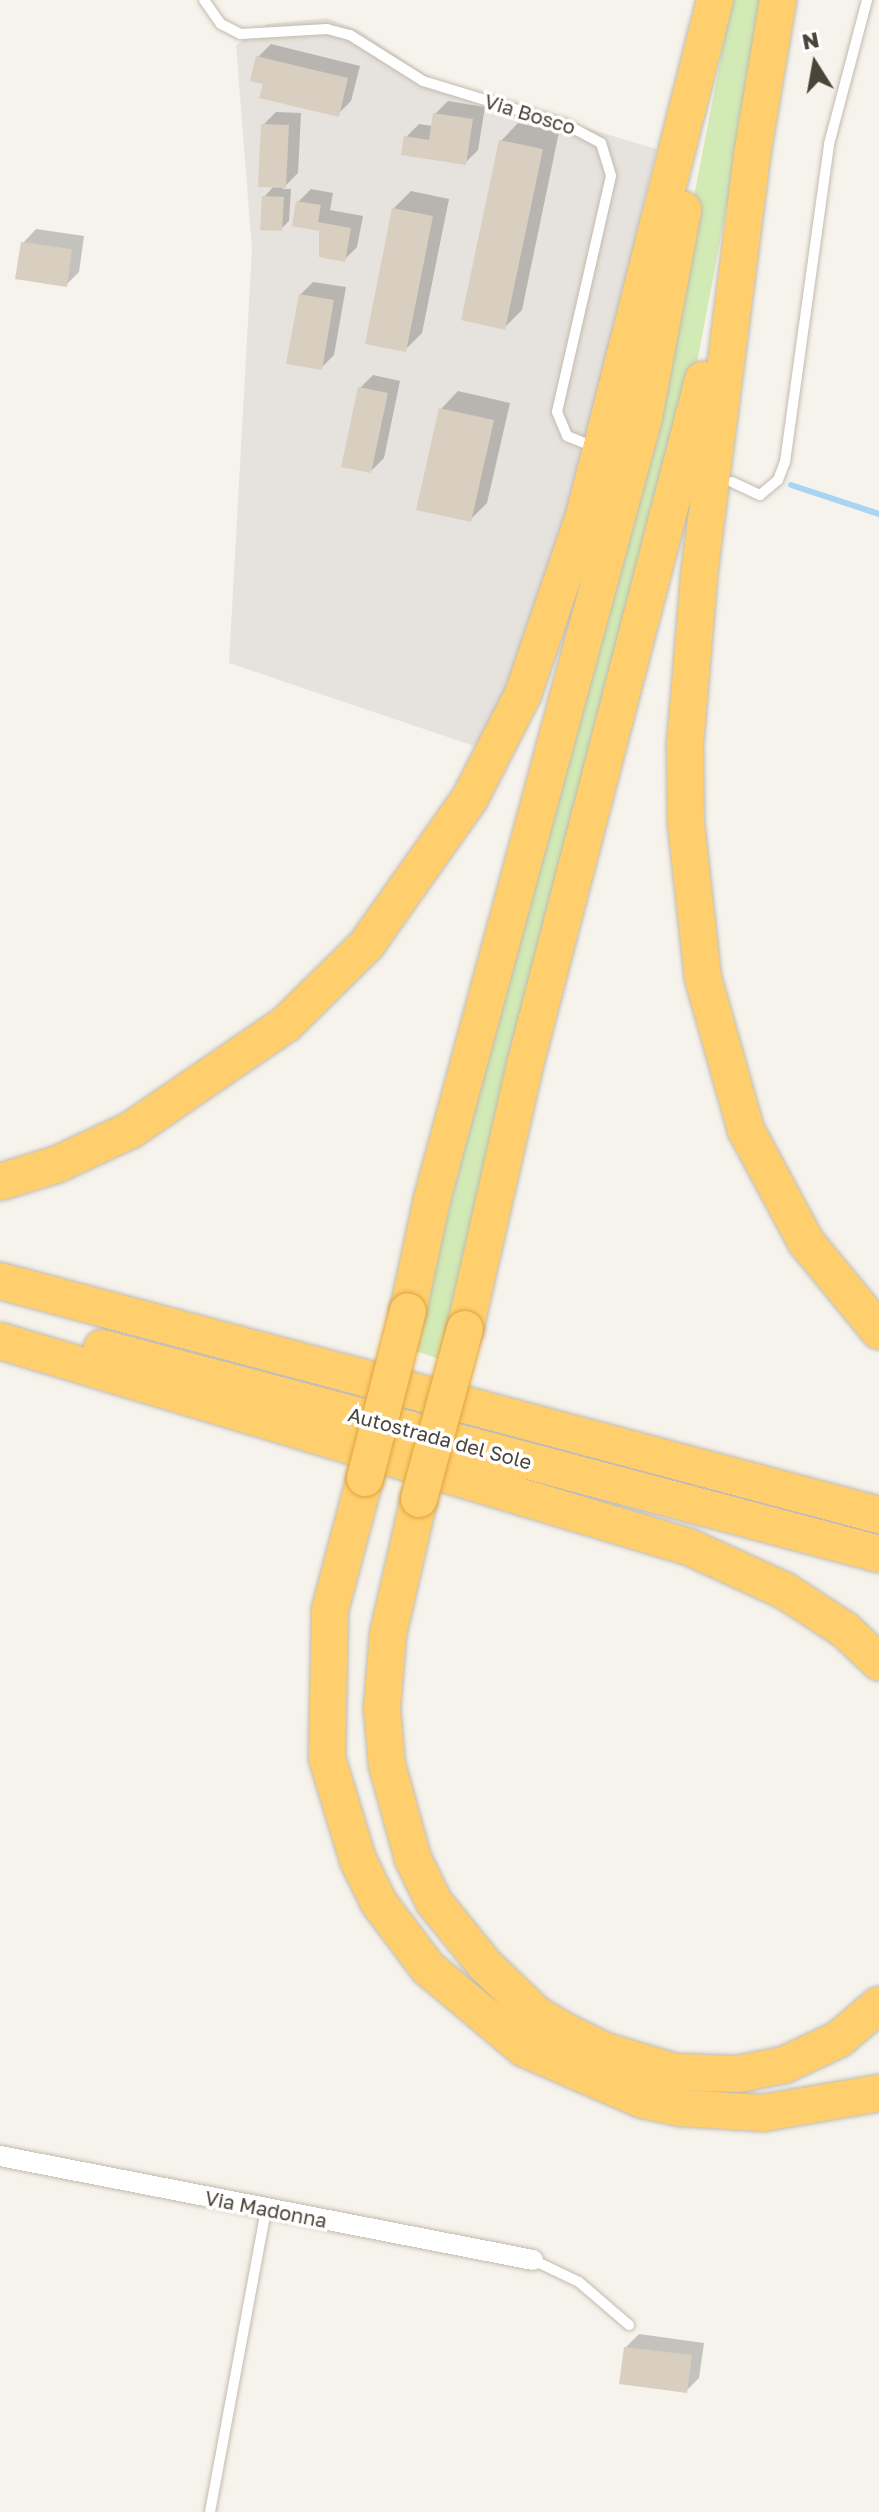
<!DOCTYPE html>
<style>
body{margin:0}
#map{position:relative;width:879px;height:2512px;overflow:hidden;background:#f6f3ec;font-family:"Golos Text",sans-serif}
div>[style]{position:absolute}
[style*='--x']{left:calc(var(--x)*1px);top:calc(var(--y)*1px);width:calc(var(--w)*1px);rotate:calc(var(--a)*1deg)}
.industrial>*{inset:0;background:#e6e2dd}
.green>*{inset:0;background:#d2eab5}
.shadow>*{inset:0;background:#0003}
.stream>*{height:6px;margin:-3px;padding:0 3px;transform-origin:3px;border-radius:3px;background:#a9d4f2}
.building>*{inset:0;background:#d8cfc1}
.roads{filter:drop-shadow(0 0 2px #c2bbae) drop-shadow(0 0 2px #c2bbae)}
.service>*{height:10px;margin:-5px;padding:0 5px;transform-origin:5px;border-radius:5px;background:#fff}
.minor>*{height:20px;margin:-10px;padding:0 10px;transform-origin:10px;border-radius:10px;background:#fff}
.motorway>*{height:36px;margin:-18px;padding:0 18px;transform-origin:18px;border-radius:18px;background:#ffcf6e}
.bridges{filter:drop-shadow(0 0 2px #e0a43c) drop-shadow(0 0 2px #e0a43c)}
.motorway-bridge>*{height:36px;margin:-18px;padding:0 18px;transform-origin:18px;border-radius:18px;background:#ffcf6e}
span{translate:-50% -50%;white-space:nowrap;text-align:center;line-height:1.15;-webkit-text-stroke:7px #fff;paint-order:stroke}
.street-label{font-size:20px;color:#4b4439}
.north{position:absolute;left:775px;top:24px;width:80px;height:80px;-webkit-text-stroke:6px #fff;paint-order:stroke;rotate:349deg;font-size:22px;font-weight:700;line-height:32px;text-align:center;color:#4b4439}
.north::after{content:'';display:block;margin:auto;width:28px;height:36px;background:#4b4439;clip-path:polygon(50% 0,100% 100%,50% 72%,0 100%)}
</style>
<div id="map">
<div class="industrial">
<i style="clip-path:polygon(327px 18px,360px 31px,438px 83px,656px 149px,570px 527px,483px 749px,229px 663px,252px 249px,236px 45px,267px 24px)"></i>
</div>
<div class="green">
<i style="clip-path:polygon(732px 0,766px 0,684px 431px,442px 1360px,413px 1350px,650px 424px)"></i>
</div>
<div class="shadow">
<i style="clip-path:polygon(271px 44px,360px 66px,351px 101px,338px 114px,265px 83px,258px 57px)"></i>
<i style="clip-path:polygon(448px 101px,485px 107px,478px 150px,465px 163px,406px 137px,419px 124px,433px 126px,435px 114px)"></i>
<i style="clip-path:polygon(276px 112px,301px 113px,298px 173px,282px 189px,291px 189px,289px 221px,281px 229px,264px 197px,275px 185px,263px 125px)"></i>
<i style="clip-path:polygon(518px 123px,559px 132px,522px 310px,505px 327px,501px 141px)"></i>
<i style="clip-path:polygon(311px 189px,333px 193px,330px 210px,363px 216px,357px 247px,344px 260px,298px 202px)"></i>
<i style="clip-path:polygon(411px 191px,449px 199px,422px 333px,405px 350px,394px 208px)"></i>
<i style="clip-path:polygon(36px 229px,84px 236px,79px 272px,66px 285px,23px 243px)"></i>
<i style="clip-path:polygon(313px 282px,346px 287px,334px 355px,321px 368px,300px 295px)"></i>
<i style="clip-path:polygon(373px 375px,400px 381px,384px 458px,371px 471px,360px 388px)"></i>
<i style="clip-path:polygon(458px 391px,510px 403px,487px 503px,470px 520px,441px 409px)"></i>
<i style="clip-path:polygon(639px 2334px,704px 2343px,699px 2378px,686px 2391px,626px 2347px)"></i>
</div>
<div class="stream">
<i style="--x:791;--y:485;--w:93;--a:18.2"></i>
</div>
<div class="building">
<i style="clip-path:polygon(256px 56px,348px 78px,339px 117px,259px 98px,263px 84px,250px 81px)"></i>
<i style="clip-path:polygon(433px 113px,473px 119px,466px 165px,401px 155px,404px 136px,429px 140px)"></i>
<i style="clip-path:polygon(261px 124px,289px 125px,286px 188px,258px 187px)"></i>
<i style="clip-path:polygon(499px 140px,543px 149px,505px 330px,461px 320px)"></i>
<i style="clip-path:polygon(262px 196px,284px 197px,282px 231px,260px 230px)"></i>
<i style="clip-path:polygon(296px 201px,321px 205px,318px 222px,351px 228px,345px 262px,319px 257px,319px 231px,292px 226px)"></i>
<i style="clip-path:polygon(392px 208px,433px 216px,406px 352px,365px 344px)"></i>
<i style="clip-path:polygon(21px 242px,72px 249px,67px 287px,15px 279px)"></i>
<i style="clip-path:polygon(299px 294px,334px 300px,322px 370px,286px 364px)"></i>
<i style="clip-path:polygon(358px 387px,388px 393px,371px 473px,341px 467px)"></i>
<i style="clip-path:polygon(439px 408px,494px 420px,471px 522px,416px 510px)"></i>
<i style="clip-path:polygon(624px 2347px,692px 2355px,687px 2393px,619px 2384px)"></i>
</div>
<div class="roads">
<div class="service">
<i style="--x:204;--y:0;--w:29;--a:55"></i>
<i style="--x:221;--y:24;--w:22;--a:27"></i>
<i style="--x:241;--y:34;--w:86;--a:-3.3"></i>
<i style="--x:327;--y:29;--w:24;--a:15"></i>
<i style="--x:350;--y:35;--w:86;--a:32.2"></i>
<i style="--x:423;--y:81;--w:151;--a:17"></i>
<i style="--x:567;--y:125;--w:38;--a:28"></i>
<i style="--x:601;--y:143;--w:34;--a:73"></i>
<i style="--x:611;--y:176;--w:242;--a:102.9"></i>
<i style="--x:557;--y:412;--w:26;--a:67"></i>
<i style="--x:567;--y:436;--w:27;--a:22"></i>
<i style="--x:732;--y:482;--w:31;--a:25"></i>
<i style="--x:760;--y:495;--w:23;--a:-40"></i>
<i style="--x:778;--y:480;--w:19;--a:-69"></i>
<i style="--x:785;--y:462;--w:321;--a:-82.1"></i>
<i style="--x:829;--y:144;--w:149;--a:-75.2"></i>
<i style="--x:533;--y:2260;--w:51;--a:25.6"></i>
<i style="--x:579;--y:2282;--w:66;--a:40.7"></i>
<i style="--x:210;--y:2512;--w:307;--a:-79.5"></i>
</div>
<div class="minor">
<i style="--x:0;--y:2156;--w:543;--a:11.04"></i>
</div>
<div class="motorway">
<i style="--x:778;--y:0;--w:158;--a:99.5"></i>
<i style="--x:752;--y:156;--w:425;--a:97.2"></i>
<i style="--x:699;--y:578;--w:167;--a:94.8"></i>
<i style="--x:685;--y:744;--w:80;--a:89.3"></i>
<i style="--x:686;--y:824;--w:155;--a:83.7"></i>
<i style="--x:703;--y:978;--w:158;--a:74.2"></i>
<i style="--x:746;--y:1130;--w:127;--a:61.8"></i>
<i style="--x:806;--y:1242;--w:115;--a:50.6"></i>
<i style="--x:0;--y:1182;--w:61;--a:-17.2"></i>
<i style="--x:58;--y:1164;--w:81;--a:-25"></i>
<i style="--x:131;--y:1130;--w:188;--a:-34.4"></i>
<i style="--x:286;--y:1024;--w:114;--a:-44.6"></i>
<i style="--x:367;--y:944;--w:179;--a:-54.8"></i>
<i style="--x:470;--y:798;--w:117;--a:-63"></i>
<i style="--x:523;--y:694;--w:188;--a:-71.1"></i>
<i style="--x:584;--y:516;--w:532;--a:-75.75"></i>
<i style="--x:0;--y:1281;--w:910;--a:14.91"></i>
<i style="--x:408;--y:1311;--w:115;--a:-77.9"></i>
<i style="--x:432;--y:1199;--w:810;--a:-74.83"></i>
<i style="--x:644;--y:417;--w:211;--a:-79.3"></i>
<i style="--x:465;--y:1329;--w:275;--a:-77.2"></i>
<i style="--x:526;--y:1061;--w:704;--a:-75.43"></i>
<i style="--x:0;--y:1341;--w:719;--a:16.65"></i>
<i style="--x:689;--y:1547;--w:106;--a:24.6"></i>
<i style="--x:785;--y:1591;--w:72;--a:33"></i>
<i style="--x:845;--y:1630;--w:47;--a:43.3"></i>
<i style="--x:102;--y:1348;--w:804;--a:14.85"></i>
<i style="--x:365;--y:1478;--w:137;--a:104.9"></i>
<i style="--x:330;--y:1610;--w:148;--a:91.2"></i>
<i style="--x:327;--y:1758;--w:107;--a:73.1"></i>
<i style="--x:358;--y:1860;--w:48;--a:64"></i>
<i style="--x:379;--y:1903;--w:81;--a:53"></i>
<i style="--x:428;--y:1968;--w:126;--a:39.9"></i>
<i style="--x:525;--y:2049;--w:129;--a:23.4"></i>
<i style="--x:643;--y:2100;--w:40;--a:12"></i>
<i style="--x:682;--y:2108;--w:81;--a:3.5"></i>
<i style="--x:763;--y:2113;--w:118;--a:-9.8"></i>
<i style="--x:419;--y:1499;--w:139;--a:102.9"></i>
<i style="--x:388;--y:1634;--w:75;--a:94.6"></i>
<i style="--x:382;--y:1709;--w:56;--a:84.9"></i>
<i style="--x:387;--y:1765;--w:98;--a:74.5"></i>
<i style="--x:413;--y:1859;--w:48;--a:64"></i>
<i style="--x:434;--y:1902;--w:81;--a:51"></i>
<i style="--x:485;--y:1965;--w:71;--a:43.9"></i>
<i style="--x:536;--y:2014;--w:33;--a:31"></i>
<i style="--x:564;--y:2031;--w:46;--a:26"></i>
<i style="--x:605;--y:2051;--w:73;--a:16.7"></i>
<i style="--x:675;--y:2072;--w:63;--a:1.8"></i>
<i style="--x:738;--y:2074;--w:47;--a:-11.1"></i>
<i style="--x:784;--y:2065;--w:61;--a:-25.3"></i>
<i style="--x:839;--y:2039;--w:52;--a:-40.4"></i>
</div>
</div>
<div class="bridges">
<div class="motorway-bridge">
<i style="--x:365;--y:1478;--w:172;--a:-75.6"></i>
<i style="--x:419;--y:1499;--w:176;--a:-74.9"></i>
</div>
</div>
<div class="street-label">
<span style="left:530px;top:114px;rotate:17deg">Via Bosco</span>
<span style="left:440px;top:1438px;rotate:15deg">Autostrada del Sole</span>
<span style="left:266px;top:2209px;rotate:11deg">Via Madonna</span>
</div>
<div class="north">N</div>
</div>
